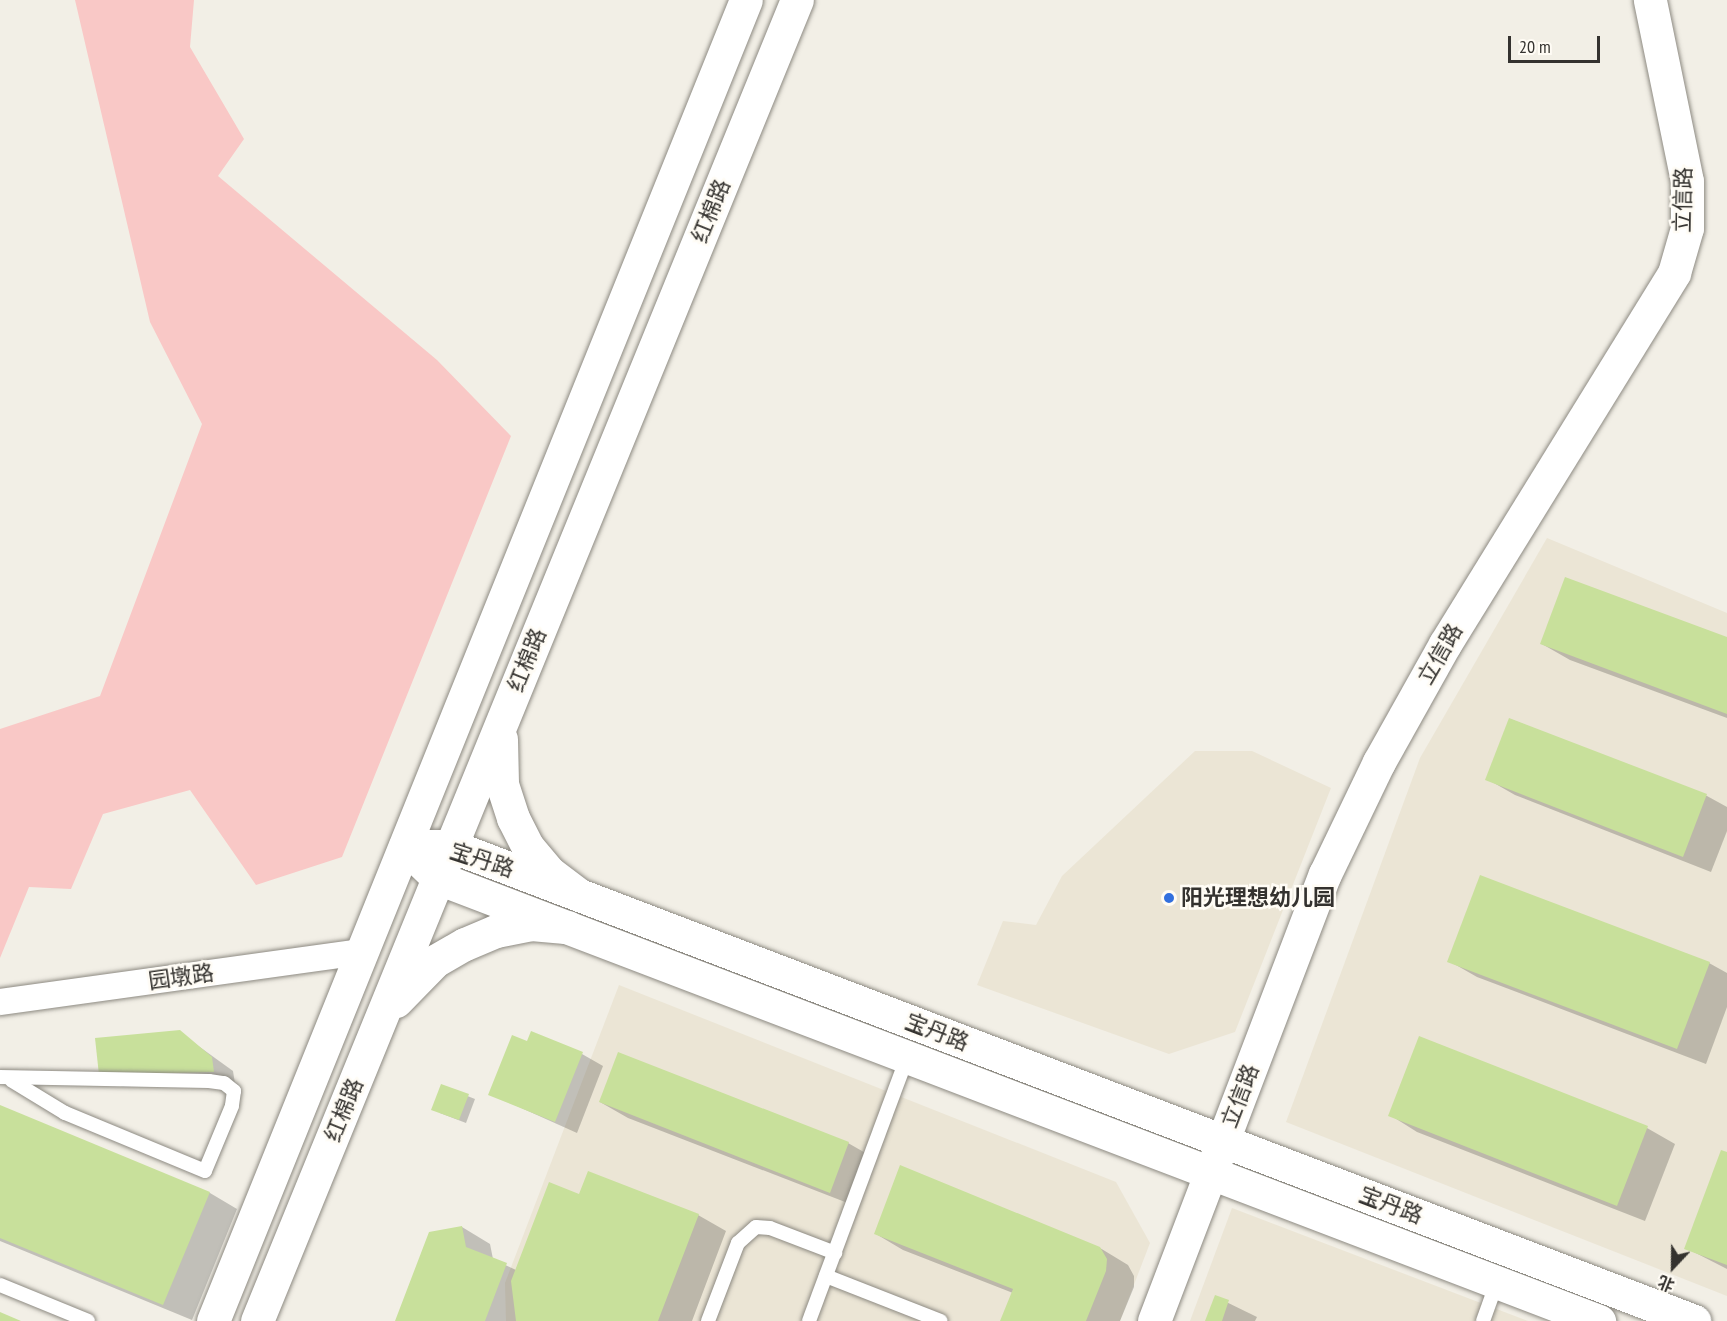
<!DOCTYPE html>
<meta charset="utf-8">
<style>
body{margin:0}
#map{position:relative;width:1727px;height:1321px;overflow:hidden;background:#f2efe6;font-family:"PT Sans Narrow","Noto Sans SC",sans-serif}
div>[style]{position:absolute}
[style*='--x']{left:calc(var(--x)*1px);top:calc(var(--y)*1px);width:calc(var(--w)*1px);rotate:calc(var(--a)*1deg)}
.built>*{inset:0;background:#ebe5d5}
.green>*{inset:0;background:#f9c8c6}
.shadow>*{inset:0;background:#0003}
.building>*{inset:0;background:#c8e09b}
.roads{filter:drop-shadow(0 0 2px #8d8a82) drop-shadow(0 0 2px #8d8a82)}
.service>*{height:14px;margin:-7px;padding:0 7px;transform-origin:7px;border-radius:7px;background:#fff}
.minor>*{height:26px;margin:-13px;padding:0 13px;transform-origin:13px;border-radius:13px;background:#fff}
.tertiary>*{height:33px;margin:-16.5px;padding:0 16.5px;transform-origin:16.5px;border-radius:16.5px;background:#fff}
.secondary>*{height:33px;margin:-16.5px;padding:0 16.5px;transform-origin:16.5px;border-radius:16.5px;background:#fff}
.dots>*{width:16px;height:16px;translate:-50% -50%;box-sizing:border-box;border:3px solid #fffcf5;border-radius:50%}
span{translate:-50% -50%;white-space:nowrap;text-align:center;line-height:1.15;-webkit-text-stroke:5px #fffcf5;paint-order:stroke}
.street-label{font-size:22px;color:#34322f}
.poi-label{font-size:22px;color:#34322f;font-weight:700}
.left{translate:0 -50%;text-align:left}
.north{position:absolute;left:1643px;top:1237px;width:60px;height:60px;-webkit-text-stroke:4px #fffcf5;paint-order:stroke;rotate:202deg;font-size:16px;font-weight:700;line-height:24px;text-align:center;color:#34322f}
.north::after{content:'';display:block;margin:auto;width:21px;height:27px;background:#34322f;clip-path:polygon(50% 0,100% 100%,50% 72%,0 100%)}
.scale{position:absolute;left:1508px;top:36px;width:92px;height:27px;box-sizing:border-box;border:3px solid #34322f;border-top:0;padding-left:8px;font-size:18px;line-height:21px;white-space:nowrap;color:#34322f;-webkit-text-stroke:4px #fffcf5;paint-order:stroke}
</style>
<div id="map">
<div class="built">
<i style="clip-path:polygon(1547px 538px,1727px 613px,1727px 1296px,1286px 1122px,1420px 758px)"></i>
<i style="clip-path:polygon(1195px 751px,1252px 751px,1331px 788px,1235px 1032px,1169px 1054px,977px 985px,1003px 921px,1036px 925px,1062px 876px)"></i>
<i style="clip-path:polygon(619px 985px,1116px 1182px,1150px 1243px,1120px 1321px,506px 1321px,505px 1283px)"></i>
<i style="clip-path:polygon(1232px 1208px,1528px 1321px,1190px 1321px)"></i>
</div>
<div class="green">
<i style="clip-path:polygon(75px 0,194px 0,190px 47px,244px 139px,218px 176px,437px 360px,511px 436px,342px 857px,256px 885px,190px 790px,103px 814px,71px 889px,29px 887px,0 958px,0 729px,100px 696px,202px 424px,150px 322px)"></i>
</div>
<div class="shadow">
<i style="clip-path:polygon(1727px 638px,1727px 718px,1570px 660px,1542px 644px)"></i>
<i style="clip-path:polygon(1510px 719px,1707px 796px,1727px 807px,1727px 831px,1711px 872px,1515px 795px,1487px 779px)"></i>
<i style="clip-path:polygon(1449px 961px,1709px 963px,1727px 973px,1727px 1007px,1706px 1064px,1477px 977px)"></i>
<i style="clip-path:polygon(179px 1032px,233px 1071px,235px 1084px,122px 1087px,100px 1074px)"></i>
<i style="clip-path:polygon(1420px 1038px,1647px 1128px,1675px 1144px,1645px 1221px,1417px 1132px,1390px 1115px)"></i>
<i style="clip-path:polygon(528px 1043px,582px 1054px,603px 1066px,577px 1133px,490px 1094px)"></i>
<i style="clip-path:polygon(442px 1086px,475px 1099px,466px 1123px,440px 1113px)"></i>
<i style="clip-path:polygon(600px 1102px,848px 1143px,876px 1159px,858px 1207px,628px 1118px)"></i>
<i style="clip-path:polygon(0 1106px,210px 1193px,237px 1209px,192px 1320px,0 1241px)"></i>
<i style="clip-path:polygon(1727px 1154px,1727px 1269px,1686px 1248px)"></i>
<i style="clip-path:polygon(580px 1195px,698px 1215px,726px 1231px,692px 1321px,396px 1321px,462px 1227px,490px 1244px,493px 1259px,516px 1270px)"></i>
<i style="clip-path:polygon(876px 1234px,1100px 1248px,1128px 1265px,1134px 1276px,1134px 1287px,1120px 1321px,1002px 1321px,1013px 1293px,903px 1250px)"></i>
<i style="clip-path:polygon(1216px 1297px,1257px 1317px,1255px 1321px,1206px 1321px)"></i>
</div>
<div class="building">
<i style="clip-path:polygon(1565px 577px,1727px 637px,1727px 714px,1540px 644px)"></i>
<i style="clip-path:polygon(1509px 718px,1707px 794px,1683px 857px,1485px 780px)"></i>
<i style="clip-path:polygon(1480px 875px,1710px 962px,1677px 1049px,1447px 962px)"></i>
<i style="clip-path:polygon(180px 1030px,212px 1057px,214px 1072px,99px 1075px,95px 1038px)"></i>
<i style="clip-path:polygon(531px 1031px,583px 1052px,555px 1122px,488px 1095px,512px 1035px,527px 1041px)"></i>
<i style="clip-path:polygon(1419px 1036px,1648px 1126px,1617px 1206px,1388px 1116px)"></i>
<i style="clip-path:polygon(618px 1052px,849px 1142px,830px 1193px,599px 1102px)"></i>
<i style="clip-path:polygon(441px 1084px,469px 1094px,459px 1120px,431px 1110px)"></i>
<i style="clip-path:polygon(0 1105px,210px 1192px,163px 1305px,0 1238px)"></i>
<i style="clip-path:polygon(1721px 1150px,1727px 1152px,1727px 1265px,1684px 1249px)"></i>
<i style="clip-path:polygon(900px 1165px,1100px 1247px,1107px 1259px,1106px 1271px,1086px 1321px,1000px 1321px,1013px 1289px,874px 1234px)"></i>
<i style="clip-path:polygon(588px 1171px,699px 1214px,658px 1321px,516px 1321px,511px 1281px,549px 1182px,579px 1194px)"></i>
<i style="clip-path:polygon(462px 1226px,466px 1247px,507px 1263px,485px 1321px,395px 1321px,429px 1232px)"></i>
<i style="clip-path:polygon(1215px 1295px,1229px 1300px,1222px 1321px,1205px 1321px)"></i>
<i style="clip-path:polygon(0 1312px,21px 1321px,0 1321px)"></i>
</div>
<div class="roads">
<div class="service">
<i style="--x:0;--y:1077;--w:209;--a:1.1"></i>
<i style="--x:209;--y:1081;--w:15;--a:8"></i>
<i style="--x:224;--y:1083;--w:13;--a:39"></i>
<i style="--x:234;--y:1091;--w:15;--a:98"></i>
<i style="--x:232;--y:1106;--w:70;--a:112.6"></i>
<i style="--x:205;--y:1171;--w:152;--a:-157.5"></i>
<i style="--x:65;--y:1113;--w:63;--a:-148.6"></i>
<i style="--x:826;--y:1276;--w:123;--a:21.4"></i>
<i style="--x:0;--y:1285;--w:95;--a:22.2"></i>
<i style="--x:708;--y:1321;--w:84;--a:-69"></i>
<i style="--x:738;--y:1243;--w:24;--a:-42"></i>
<i style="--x:756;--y:1227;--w:14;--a:4"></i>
<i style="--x:770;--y:1228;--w:70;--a:21"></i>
<i style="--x:809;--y:1321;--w:284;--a:-69.6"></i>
<i style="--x:1483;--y:1321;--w:41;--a:-70.3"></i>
</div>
<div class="minor">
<i style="--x:0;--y:1002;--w:365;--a:-7.9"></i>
</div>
<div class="tertiary">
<i style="--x:405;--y:846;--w:46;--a:0"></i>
<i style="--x:451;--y:846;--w:1331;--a:20.91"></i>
<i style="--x:417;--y:858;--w:29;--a:44"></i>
<i style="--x:438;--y:878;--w:1243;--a:20.89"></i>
<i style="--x:1154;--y:1321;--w:479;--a:-69.1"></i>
<i style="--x:1325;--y:874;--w:124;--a:-64.3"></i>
<i style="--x:1379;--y:762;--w:135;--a:-60.8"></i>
<i style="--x:1445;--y:644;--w:436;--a:-58.3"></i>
<i style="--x:1674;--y:273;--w:47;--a:-73.9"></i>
<i style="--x:1687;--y:228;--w:47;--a:-90"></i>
<i style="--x:1687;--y:181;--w:185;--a:-101.6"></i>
</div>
<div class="secondary">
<i style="--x:501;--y:739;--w:45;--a:88.7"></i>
<i style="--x:502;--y:784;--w:36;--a:72"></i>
<i style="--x:513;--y:818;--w:33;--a:63"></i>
<i style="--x:528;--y:847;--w:34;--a:50"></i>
<i style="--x:550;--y:873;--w:36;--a:37"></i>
<i style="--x:396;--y:1001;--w:56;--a:-45.7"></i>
<i style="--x:435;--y:961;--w:34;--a:-30"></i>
<i style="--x:465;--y:944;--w:34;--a:-23"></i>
<i style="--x:496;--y:931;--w:36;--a:-11"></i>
<i style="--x:531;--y:924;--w:37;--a:5"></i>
<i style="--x:213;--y:1321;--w:1424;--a:-68.03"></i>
<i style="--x:257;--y:1321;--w:1427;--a:-67.77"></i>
</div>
</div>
<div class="dots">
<i style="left:1169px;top:898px;background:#3270de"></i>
</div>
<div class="street-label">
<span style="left:1683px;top:200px;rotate:-89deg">立信路</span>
<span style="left:711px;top:211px;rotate:-68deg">红棉路</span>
<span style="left:1440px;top:654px;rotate:-60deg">立信路</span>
<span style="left:527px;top:660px;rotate:-68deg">红棉路</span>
<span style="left:482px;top:860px;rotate:18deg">宝丹路</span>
<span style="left:181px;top:977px;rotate:-8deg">园墩路</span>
<span style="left:937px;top:1032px;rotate:21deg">宝丹路</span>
<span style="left:1240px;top:1096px;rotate:-69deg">立信路</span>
<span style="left:344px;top:1110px;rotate:-68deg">红棉路</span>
<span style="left:1391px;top:1205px;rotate:21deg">宝丹路</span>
</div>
<div class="poi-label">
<span class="left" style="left:1181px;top:898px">阳光理想幼儿园</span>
</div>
<div class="north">北</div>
<div class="scale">20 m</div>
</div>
